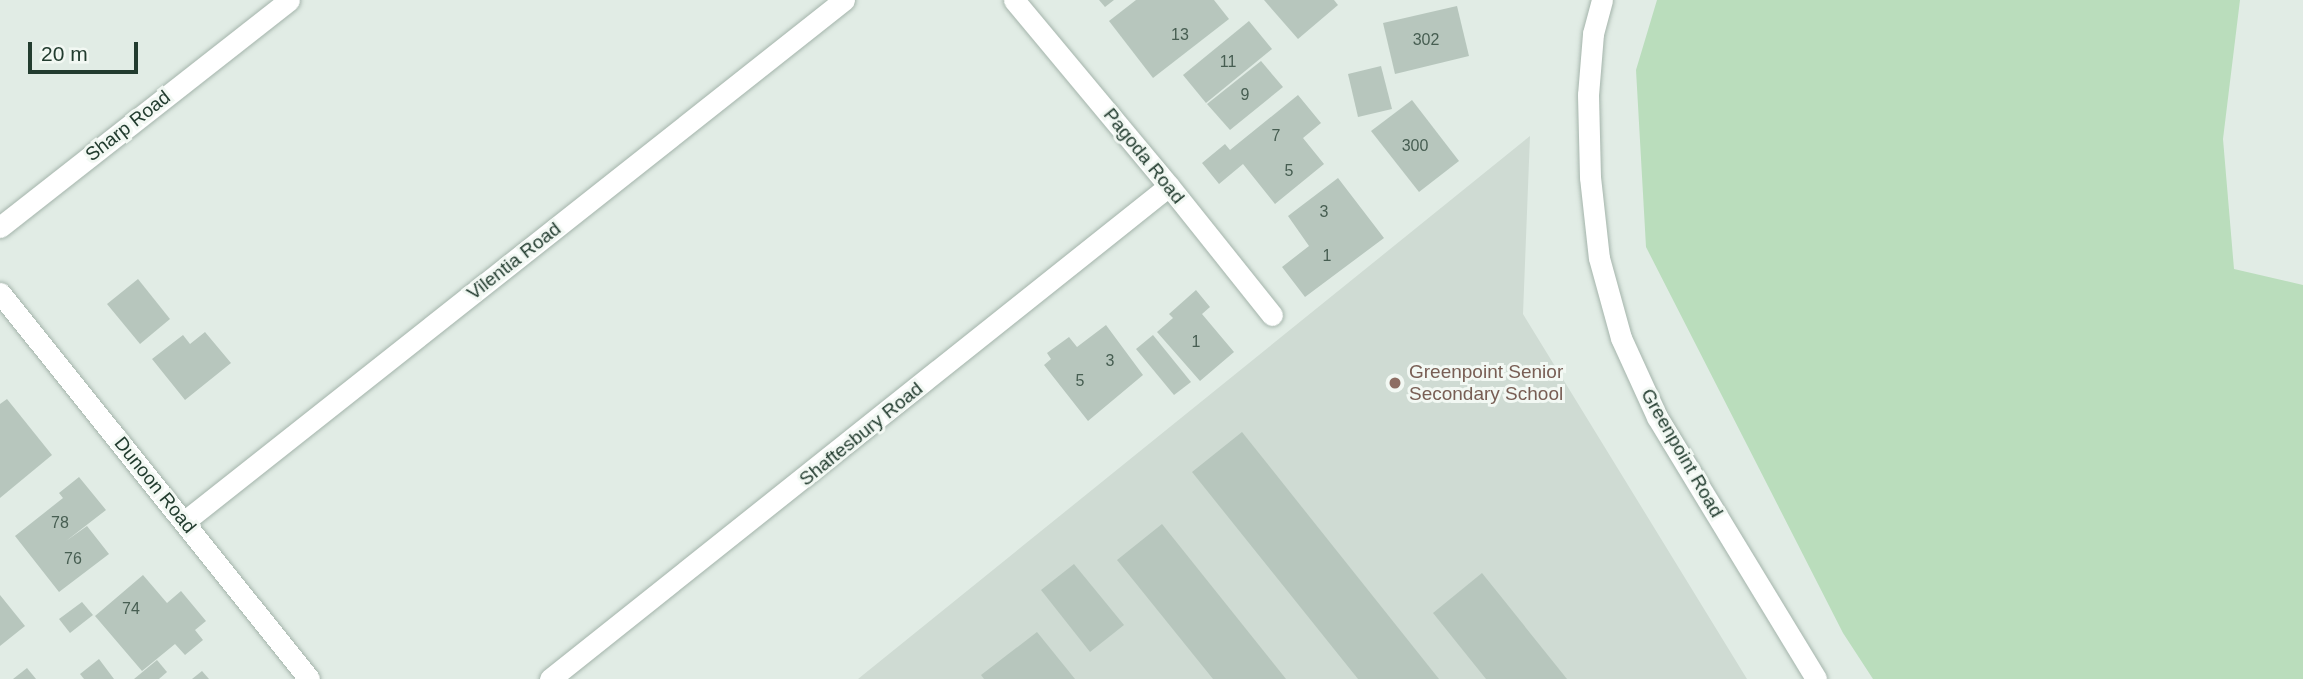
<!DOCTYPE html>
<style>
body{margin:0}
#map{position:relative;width:2303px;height:679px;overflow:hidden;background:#e1ece5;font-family:Arial,sans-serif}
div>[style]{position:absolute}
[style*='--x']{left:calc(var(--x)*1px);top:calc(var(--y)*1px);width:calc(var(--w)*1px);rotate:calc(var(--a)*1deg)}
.built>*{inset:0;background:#cfdbd3}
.green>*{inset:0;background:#baddbc}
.building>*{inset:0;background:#b7c6bd}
.roads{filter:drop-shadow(0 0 2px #a4b4ab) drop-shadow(0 0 2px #a4b4ab)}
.minor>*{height:21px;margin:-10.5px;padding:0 10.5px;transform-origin:10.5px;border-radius:10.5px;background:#fff}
.tertiary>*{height:21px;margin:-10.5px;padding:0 10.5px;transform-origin:10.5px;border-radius:10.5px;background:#fff}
.dots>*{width:19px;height:19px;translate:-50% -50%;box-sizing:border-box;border:4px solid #f2f8f3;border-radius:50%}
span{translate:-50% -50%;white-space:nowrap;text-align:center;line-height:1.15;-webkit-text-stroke:6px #f2f8f3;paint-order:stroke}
.number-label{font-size:16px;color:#475e52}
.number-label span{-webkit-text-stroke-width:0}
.street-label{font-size:19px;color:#223c2f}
.education-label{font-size:19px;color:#785e54}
.left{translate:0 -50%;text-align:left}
.scale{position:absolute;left:28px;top:42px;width:110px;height:32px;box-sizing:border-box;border:4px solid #223c2f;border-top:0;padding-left:9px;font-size:21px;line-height:24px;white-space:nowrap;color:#223c2f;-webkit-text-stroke:5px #f2f8f3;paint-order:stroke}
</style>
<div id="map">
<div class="built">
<i style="clip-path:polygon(1530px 136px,1523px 314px,1747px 679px,858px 679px)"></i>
</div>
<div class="green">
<i style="clip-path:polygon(1657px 0,2240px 0,2223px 139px,2234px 269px,2303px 285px,2303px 679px,1873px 679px,1843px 633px,1646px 247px,1636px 70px)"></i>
</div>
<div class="building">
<i style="clip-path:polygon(1099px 0,1114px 0,1105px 7px)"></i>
<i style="clip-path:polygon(1136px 0,1214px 0,1229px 19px,1153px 78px,1109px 21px)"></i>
<i style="clip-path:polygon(1264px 0,1334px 0,1338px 5px,1298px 39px)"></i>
<i style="clip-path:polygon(1457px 6px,1469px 56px,1395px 74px,1383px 23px)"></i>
<i style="clip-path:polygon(1249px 21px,1272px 49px,1206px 103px,1183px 75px)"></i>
<i style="clip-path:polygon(1261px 61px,1283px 87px,1230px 130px,1207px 104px)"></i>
<i style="clip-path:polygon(1381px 66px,1392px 109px,1358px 117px,1348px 74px)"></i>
<i style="clip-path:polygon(1298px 95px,1321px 123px,1303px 138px,1324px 164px,1275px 204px,1243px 164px,1219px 184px,1202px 163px,1225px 144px,1230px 150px)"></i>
<i style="clip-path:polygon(1412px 100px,1459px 161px,1419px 192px,1371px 131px)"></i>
<i style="clip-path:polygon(1338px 178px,1384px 238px,1305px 297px,1282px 267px,1309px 246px,1288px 216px)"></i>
<i style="clip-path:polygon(138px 279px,170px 319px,140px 344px,107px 304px)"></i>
<i style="clip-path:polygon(1196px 290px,1210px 307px,1202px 314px,1234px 352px,1200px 381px,1157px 332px,1173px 318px,1169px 314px)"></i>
<i style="clip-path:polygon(1106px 325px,1143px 375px,1088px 421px,1044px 365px,1051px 359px,1047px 353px,1069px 337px,1077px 347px)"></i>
<i style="clip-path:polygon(205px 332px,231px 363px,185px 400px,152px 359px,183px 335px,190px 344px)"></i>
<i style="clip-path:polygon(1153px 335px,1191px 382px,1174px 395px,1136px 349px)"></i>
<i style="clip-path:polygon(7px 399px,52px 455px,0 498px,0 404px)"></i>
<i style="clip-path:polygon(1242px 432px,1439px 679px,1358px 679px,1192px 472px)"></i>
<i style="clip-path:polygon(79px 477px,106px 510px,66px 541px,87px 526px,109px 554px,59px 592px,15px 536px,63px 498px,59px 493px)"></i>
<i style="clip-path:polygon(1162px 524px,1286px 679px,1213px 679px,1117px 560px)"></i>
<i style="clip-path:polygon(1074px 564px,1124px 625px,1090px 652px,1041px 590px)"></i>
<i style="clip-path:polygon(1482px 573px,1567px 679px,1486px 679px,1433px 613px)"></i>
<i style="clip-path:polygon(143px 575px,167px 603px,181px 591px,206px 621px,195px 630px,203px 640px,185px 655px,175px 644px,142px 671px,95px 616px)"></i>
<i style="clip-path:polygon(0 595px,25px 626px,0 646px)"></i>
<i style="clip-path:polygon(82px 602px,93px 615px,70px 633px,59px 619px)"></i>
<i style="clip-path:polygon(1037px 632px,1075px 679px,984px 679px,981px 675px)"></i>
<i style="clip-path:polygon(99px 659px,114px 679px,84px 679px,80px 674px)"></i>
<i style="clip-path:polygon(157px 660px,167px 672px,159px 679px,134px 679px)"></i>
<i style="clip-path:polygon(27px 668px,36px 679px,13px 679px)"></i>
<i style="clip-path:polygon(202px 671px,209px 679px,192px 679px)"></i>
</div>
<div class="roads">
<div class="minor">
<i style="--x:1014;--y:0;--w:242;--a:50.2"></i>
<i style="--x:1169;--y:186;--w:165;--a:51.4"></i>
<i style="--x:0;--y:227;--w:367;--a:-38.1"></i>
<i style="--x:0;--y:293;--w:494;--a:51.3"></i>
<i style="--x:185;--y:521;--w:840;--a:-38.33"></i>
<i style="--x:550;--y:679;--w:791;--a:-38.54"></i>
</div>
<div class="tertiary">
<i style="--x:1602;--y:0;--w:35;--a:105"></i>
<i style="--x:1593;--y:34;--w:61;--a:94.7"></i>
<i style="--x:1588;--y:95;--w:82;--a:88.6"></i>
<i style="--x:1590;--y:177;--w:81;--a:83.7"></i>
<i style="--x:1599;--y:258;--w:83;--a:74.6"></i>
<i style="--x:1621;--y:338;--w:87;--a:65.5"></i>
<i style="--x:1657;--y:417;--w:306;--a:58.7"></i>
</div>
</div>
<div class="dots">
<i style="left:1395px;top:383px;background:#8d6e63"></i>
</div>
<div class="number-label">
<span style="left:1180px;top:35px">13</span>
<span style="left:1426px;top:40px">302</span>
<span style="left:1228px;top:62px">11</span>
<span style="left:1245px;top:95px">9</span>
<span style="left:1276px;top:136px">7</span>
<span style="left:1415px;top:146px">300</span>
<span style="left:1289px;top:171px">5</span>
<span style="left:1324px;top:212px">3</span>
<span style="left:1327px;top:256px">1</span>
<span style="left:1196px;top:342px">1</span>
<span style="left:1110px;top:361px">3</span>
<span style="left:1080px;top:381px">5</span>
<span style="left:60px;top:523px">78</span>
<span style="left:73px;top:559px">76</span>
<span style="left:131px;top:609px">74</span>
</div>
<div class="street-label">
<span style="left:128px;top:126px;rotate:-38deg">Sharp Road</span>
<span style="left:1144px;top:156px;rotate:51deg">Pagoda Road</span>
<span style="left:514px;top:261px;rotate:-38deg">Vilentia Road</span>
<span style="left:861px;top:434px;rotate:-39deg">Shaftesbury Road</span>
<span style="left:1682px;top:453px;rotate:60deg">Greenpoint Road</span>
<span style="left:155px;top:485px;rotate:51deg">Dunoon Road</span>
</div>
<div class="education-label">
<span class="left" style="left:1409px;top:383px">Greenpoint Senior<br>Secondary School</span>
</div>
<div class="scale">20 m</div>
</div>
